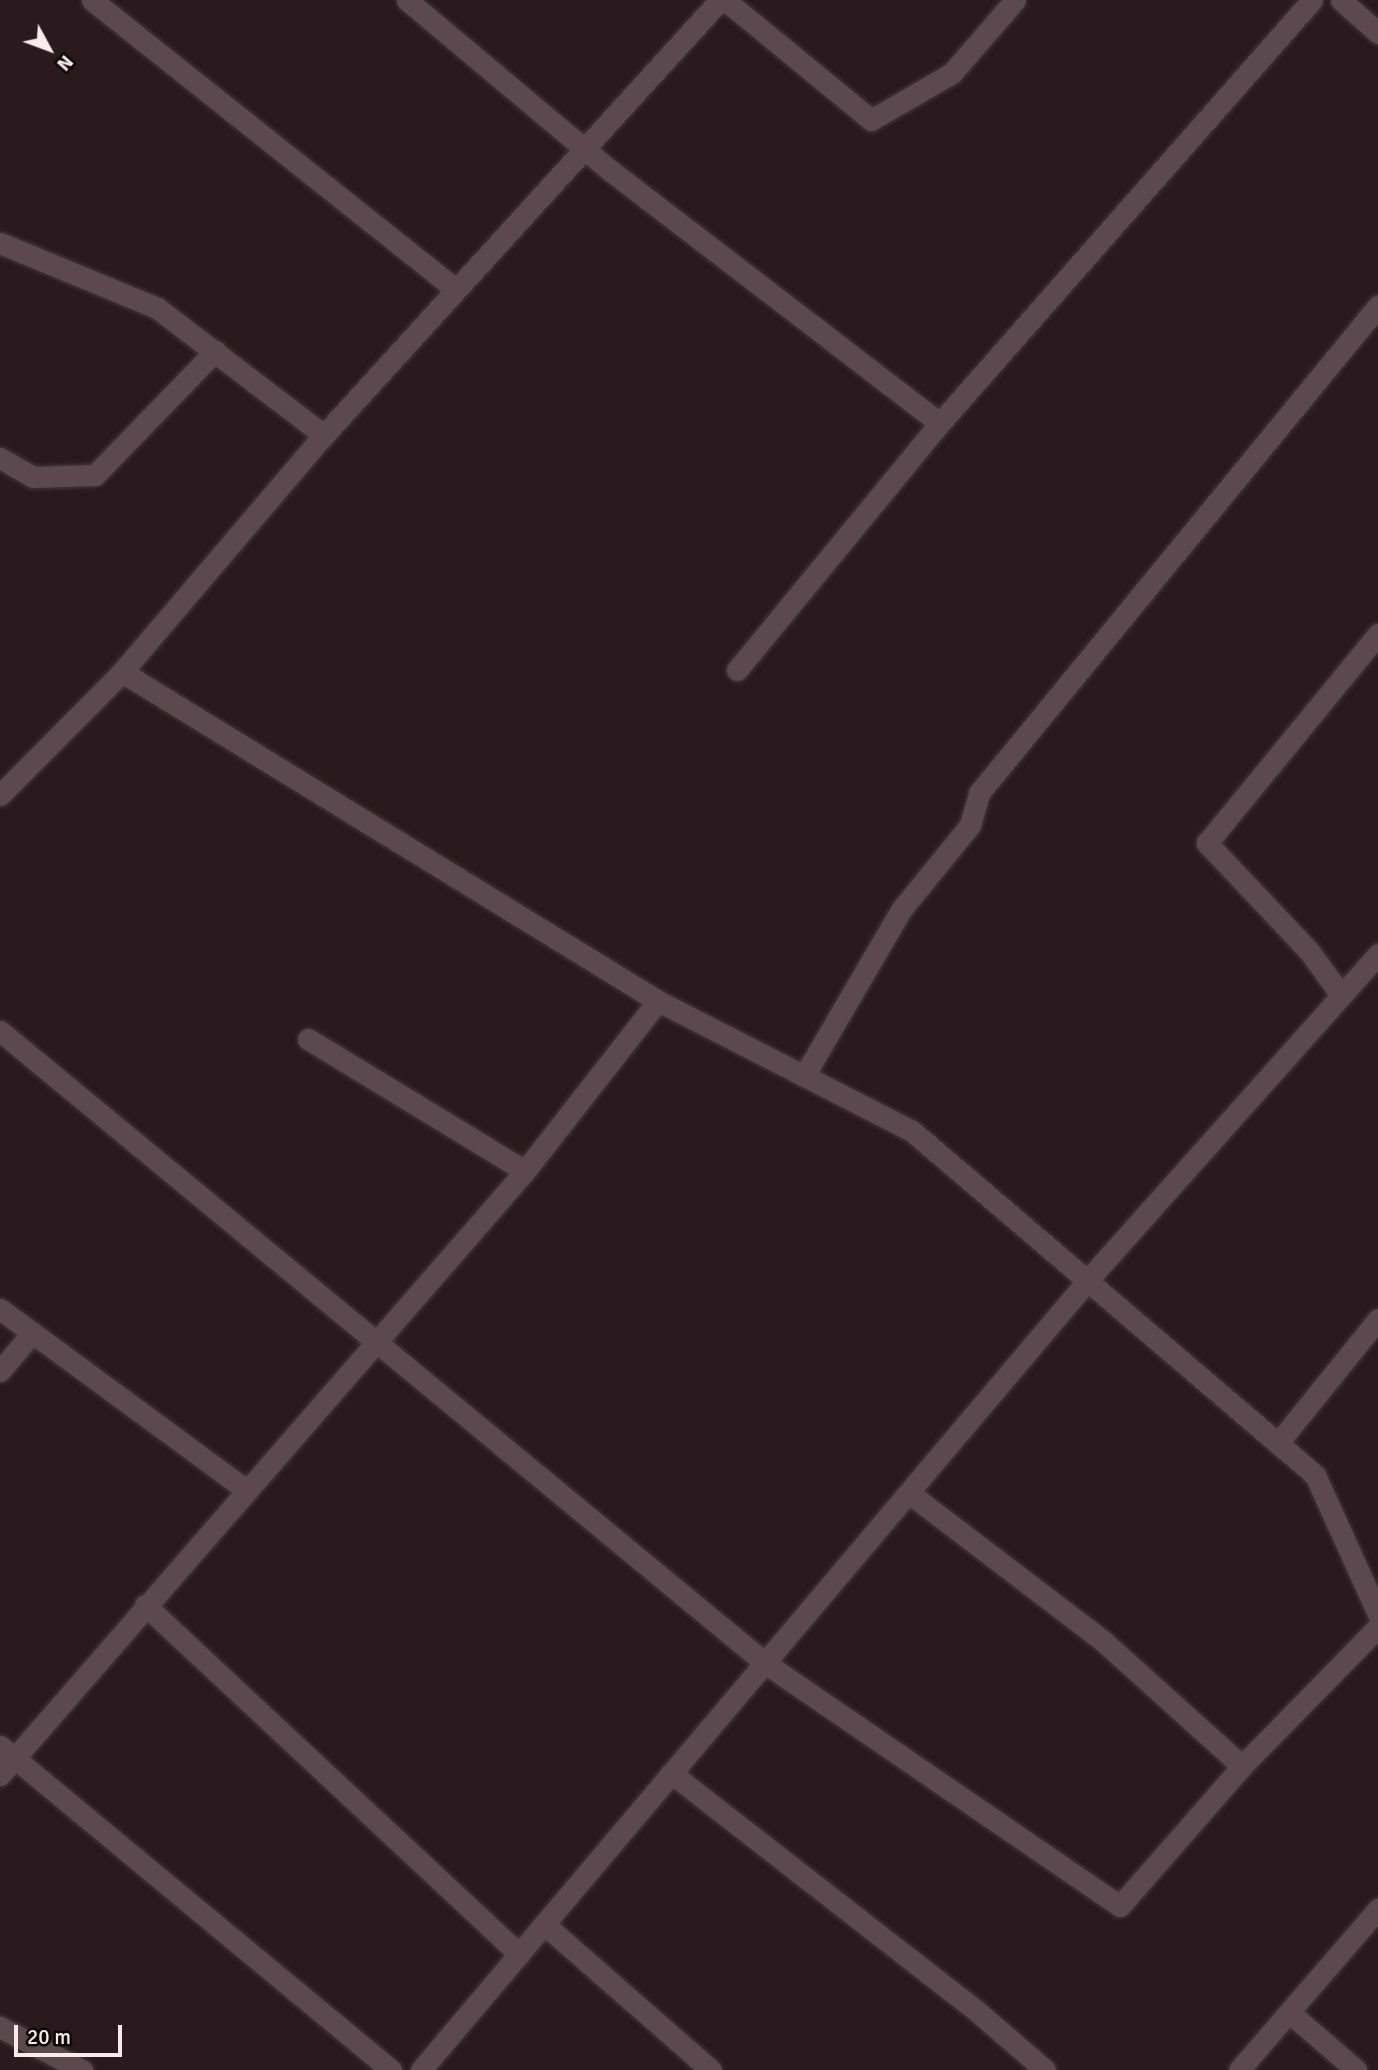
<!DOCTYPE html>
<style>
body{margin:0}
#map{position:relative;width:1378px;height:2070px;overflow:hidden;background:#2a191e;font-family:Signika,sans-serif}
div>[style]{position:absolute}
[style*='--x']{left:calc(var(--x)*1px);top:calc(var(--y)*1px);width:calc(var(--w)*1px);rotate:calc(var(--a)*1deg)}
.roads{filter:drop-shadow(0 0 2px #44373b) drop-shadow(0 0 2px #44373b)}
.minor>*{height:21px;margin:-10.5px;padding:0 10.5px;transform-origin:10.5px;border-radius:10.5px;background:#5c494f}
span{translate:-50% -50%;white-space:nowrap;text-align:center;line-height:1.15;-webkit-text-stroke:5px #0d0708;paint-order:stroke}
.north{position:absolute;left:14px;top:14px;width:70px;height:70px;-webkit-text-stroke:5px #0d0708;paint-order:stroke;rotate:131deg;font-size:19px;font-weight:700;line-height:28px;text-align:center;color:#f7ebee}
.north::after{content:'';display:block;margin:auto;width:24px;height:32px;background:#f7ebee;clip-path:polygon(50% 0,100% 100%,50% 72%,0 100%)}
.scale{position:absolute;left:14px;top:2025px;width:108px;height:32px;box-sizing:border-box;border:4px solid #f7ebee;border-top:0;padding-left:9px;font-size:21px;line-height:24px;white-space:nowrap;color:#f7ebee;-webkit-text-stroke:5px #0d0708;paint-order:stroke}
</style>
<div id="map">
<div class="roads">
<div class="minor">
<i style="--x:92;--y:0;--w:465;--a:38.5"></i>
<i style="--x:407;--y:0;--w:266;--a:40"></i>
<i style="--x:611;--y:171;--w:414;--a:37.5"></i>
<i style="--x:725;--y:0;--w:189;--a:39.4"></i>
<i style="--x:871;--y:120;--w:94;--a:-30.1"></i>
<i style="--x:952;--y:73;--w:96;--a:-49.2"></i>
<i style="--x:1341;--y:0;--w:50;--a:41.7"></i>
<i style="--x:0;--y:243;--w:170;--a:22.5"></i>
<i style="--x:157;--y:308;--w:210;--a:37.3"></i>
<i style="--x:0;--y:458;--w:38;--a:30"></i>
<i style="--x:33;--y:477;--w:62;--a:-1.8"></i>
<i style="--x:95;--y:475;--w:173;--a:-45.9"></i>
<i style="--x:737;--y:670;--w:320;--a:-50.6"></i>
<i style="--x:940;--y:423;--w:563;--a:-48.67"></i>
<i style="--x:122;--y:672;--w:629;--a:31.54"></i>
<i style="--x:658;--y:1001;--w:285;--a:27.1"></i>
<i style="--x:912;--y:1131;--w:530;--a:40.48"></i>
<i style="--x:1315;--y:1475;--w:153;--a:65.6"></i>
<i style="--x:0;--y:795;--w:173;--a:-45.2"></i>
<i style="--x:122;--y:672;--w:311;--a:-49.6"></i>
<i style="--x:324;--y:435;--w:588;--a:-47.69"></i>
<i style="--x:1341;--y:995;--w:54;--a:-126"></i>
<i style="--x:1309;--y:951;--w:149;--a:-133.4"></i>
<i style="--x:1207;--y:843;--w:270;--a:-50.7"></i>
<i style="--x:0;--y:1031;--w:992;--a:39.56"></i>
<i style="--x:765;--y:1663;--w:430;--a:34.4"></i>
<i style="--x:1120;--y:1906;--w:186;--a:-48.9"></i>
<i style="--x:1242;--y:1766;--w:194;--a:-45.6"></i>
<i style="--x:308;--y:1039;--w:254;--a:31.3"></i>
<i style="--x:804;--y:1076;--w:192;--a:-59.7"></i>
<i style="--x:901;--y:910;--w:109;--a:-50.9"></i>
<i style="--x:970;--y:825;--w:33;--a:-74"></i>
<i style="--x:979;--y:793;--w:630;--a:-50.67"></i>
<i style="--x:0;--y:1309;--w:305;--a:36.3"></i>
<i style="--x:0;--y:1371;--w:50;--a:-49.9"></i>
<i style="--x:1278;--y:1443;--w:159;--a:-51.1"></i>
<i style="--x:909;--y:1493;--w:243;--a:37.3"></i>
<i style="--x:1102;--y:1640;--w:188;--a:42"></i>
<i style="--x:145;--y:1605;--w:512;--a:43.02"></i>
<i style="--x:0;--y:1746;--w:508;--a:39.65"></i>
<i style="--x:671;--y:1773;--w:390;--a:37.9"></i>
<i style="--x:979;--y:2013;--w:87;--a:40.8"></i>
<i style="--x:0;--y:1775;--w:800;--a:-49"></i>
<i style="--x:525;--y:1171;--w:216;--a:-52"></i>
<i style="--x:544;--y:1924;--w:222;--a:41.2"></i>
<i style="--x:1289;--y:2012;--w:89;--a:40.9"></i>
<i style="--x:0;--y:2027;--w:93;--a:27.7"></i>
<i style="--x:421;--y:2070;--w:1033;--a:-49.83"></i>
<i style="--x:1087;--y:1281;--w:438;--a:-48.3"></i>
<i style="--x:1239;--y:2070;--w:213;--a:-49.2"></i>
</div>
</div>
<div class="north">N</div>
<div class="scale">20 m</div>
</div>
